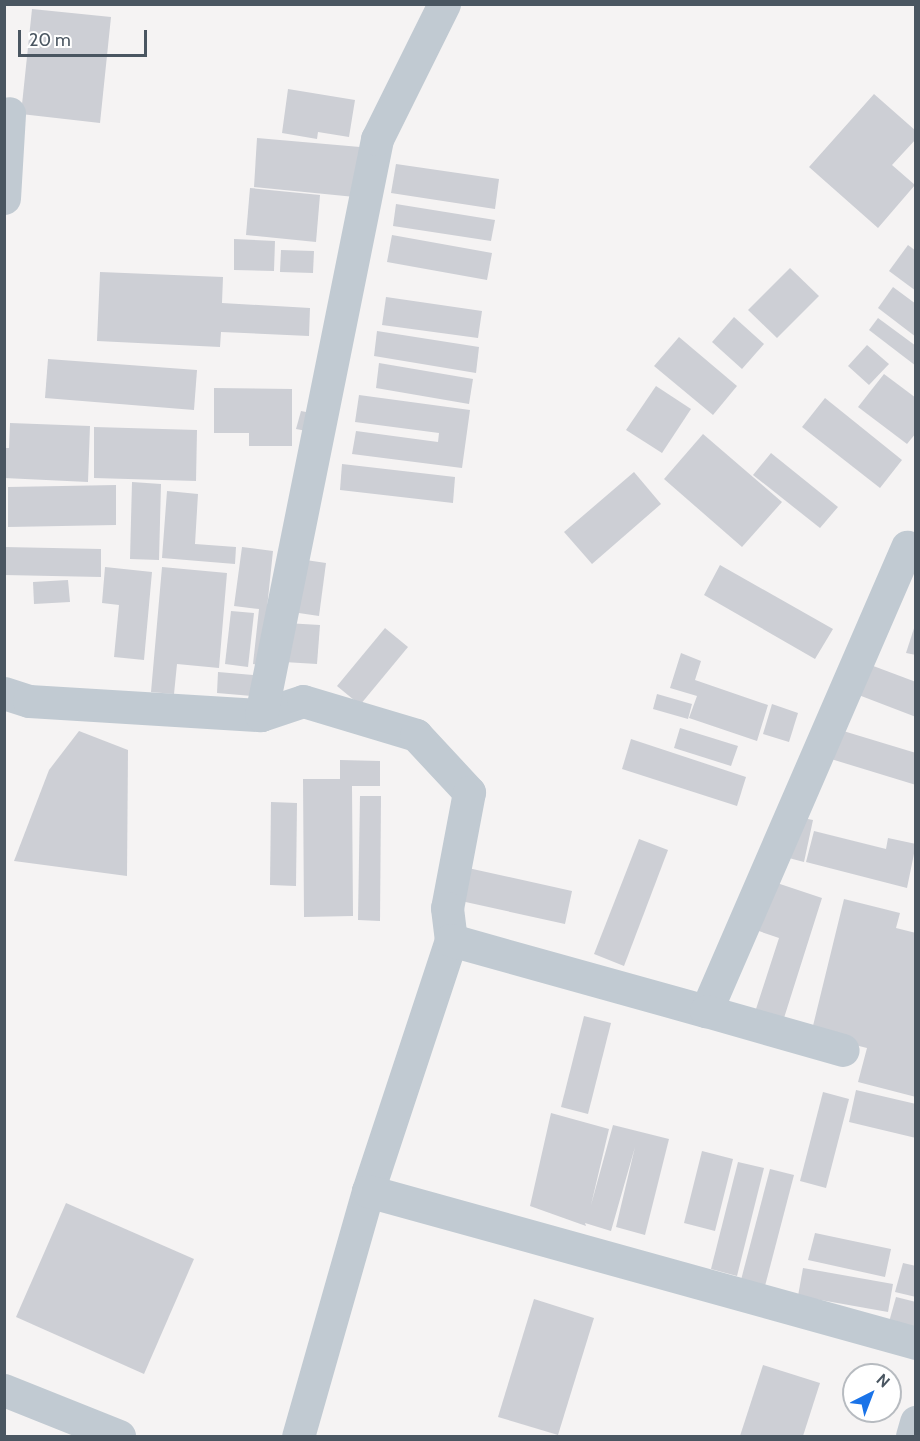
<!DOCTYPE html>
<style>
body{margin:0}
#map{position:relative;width:920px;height:1441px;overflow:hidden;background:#f5f3f3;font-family:Cabin,sans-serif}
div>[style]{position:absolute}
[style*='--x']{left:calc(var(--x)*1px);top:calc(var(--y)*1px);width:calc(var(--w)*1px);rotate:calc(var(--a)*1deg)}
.building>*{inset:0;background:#cdcfd5}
.minor>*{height:33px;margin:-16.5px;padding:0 16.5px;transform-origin:16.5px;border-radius:16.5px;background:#c1cad2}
span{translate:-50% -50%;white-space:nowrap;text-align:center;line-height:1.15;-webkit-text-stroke:4.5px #fff;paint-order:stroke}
.frame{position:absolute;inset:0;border:6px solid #4a5661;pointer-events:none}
.north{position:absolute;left:842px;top:1363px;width:60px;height:60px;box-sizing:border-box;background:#fff;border:2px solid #b7bbc0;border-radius:50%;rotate:42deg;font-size:16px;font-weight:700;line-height:24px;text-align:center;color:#4a5661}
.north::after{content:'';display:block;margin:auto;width:21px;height:27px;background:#1a73e8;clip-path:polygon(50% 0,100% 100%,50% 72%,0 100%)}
.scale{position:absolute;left:18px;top:30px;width:129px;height:27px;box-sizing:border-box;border:3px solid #4a5661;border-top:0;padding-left:8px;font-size:18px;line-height:21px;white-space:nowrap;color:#4a5661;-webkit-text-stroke:4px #fff;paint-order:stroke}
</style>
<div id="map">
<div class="building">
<i style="clip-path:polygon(32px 9px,111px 17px,100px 123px,21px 114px)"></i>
<i style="clip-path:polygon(288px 89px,355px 100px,349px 137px,318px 132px,317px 139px,282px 133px)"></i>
<i style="clip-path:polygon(874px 94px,916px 131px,916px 139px,892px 165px,915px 185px,878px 228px,809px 167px)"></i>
<i style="clip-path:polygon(257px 138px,360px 147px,355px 197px,254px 187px)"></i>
<i style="clip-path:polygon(396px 164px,499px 179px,495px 209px,391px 193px)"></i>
<i style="clip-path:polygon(250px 188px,320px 195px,316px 242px,246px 235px)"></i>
<i style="clip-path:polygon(396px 204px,495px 220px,491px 241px,393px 226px)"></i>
<i style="clip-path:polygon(392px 235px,492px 253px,487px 280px,387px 262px)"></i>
<i style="clip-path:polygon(234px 239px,275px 241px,274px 271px,234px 270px)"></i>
<i style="clip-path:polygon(908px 245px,916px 251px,916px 291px,889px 271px)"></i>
<i style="clip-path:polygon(281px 250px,314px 251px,313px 273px,280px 272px)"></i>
<i style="clip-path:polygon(790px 268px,819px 296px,777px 338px,748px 310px)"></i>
<i style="clip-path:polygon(100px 272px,223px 277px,222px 303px,310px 308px,309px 336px,221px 332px,220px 347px,97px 341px)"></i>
<i style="clip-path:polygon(893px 287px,916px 304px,916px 337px,878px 308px)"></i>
<i style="clip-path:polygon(386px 297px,482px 311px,478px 338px,382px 325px)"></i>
<i style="clip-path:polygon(734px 317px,764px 344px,742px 369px,712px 342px)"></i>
<i style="clip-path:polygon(878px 318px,916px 346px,916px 366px,869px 330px)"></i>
<i style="clip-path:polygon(377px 331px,479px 347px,476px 373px,374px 356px)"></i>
<i style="clip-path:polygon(679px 337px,737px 386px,713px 415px,654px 366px)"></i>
<i style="clip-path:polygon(867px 345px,889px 364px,869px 385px,848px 366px)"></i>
<i style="clip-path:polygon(48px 359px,197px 370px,194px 410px,45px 398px)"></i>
<i style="clip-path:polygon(379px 363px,473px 379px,469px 404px,376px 388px)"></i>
<i style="clip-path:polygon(884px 374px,916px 398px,916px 433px,907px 444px,858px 407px)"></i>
<i style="clip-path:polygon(656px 386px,691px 409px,662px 453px,626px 430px)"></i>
<i style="clip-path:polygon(214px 388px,292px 389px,292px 446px,249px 446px,249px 433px,214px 433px)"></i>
<i style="clip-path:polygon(359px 395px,470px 410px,462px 468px,352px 454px,356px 431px,438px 442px,439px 433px,355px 422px)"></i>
<i style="clip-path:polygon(825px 398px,902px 460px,880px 488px,802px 427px)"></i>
<i style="clip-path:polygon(301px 411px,316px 414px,312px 432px,296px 429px)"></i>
<i style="clip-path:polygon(10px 423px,90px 426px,88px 482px,4px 478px,4px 448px,9px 448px)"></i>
<i style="clip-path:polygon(94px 427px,197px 430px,196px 481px,94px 478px)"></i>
<i style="clip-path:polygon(703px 434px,782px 502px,742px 547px,664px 479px)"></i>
<i style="clip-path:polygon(771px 453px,838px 507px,820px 528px,753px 475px)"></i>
<i style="clip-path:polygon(342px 464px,455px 477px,453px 503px,340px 490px)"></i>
<i style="clip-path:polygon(634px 472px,661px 504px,592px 564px,564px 532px)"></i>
<i style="clip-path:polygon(132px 482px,161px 484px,159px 560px,130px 559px)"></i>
<i style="clip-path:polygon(116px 485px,116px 525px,8px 527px,8px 487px)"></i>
<i style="clip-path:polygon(167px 491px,198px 494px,195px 544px,236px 547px,235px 564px,162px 558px)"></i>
<i style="clip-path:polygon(4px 547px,101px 549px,101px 577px,4px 575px)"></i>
<i style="clip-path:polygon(242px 547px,273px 551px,261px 665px,253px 664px,259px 609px,234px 606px)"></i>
<i style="clip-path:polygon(299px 559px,326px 563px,319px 616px,292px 612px)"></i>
<i style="clip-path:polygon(720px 565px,833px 629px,815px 659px,704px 595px)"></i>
<i style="clip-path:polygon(105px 567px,152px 572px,144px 660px,114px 657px,119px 605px,102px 603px)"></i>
<i style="clip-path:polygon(162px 567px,227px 573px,219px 668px,177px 664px,174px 694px,151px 692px)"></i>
<i style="clip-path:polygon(68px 580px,70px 602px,34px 604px,33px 582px)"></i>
<i style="clip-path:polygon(231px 611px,254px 613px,248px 667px,225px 664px)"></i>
<i style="clip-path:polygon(916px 622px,916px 655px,906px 653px)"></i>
<i style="clip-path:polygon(286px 623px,320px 625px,317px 664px,284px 662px)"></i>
<i style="clip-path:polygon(385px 628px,408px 647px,360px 705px,337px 686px)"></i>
<i style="clip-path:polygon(681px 653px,701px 661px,695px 680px,768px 705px,757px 741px,689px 718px,697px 696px,670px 688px)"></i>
<i style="clip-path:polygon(868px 664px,916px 682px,916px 717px,856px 694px)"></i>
<i style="clip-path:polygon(218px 672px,253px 675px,252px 696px,217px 693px)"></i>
<i style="clip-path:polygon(657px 694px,692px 704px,688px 719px,653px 709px)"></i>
<i style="clip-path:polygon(772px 704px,798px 713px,789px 742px,763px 734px)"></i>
<i style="clip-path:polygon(680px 728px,738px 746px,731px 766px,674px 748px)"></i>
<i style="clip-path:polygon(840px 730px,916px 753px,916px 785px,831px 759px)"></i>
<i style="clip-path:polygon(79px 731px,128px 750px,127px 876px,14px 861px,49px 770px)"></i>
<i style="clip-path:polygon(631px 739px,746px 777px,737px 806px,622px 769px)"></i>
<i style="clip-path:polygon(340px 760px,380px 761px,380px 786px,352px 786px,353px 916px,304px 917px,303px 779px,340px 779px)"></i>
<i style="clip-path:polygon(360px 796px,381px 796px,380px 921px,358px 920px)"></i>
<i style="clip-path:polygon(271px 802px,297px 803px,296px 886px,270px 885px)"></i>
<i style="clip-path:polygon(793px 816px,813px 820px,804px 862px,785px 857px)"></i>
<i style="clip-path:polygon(814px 831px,886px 849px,888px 838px,916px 844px,907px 888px,806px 862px)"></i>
<i style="clip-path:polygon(639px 839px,668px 850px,624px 966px,594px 954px)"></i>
<i style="clip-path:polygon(468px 868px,572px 891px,565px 924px,461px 901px)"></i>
<i style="clip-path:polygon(765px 879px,822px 898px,784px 1018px,756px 1009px,779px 938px,750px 928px)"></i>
<i style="clip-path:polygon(844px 899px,900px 913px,896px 928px,916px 933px,916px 1097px,858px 1082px,867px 1048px,811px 1034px)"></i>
<i style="clip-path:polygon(584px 1016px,611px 1023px,588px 1114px,561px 1107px)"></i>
<i style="clip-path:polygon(856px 1090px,916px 1104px,916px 1138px,849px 1122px)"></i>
<i style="clip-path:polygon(823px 1092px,849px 1099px,826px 1188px,800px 1181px)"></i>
<i style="clip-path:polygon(551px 1113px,609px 1129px,591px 1205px,613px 1125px,669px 1139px,645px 1235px,616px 1227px,635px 1147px,611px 1231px,585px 1223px,586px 1226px,530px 1206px)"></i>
<i style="clip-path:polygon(702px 1151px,733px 1159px,715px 1231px,684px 1223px)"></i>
<i style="clip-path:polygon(738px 1162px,764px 1168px,737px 1276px,711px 1269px)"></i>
<i style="clip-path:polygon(770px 1169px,794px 1175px,765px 1286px,741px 1280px)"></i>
<i style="clip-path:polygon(66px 1203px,194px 1259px,144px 1374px,16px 1317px)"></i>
<i style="clip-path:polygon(815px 1233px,891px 1249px,885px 1277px,808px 1260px)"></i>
<i style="clip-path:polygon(903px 1263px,916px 1266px,916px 1297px,895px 1292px)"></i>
<i style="clip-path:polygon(803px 1268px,893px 1284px,888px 1312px,798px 1296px)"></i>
<i style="clip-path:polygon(896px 1297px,916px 1302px,916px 1329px,889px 1322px)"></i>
<i style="clip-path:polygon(534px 1299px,594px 1318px,558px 1435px,498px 1417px)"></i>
<i style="clip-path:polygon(763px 1365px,820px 1383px,803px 1436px,740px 1436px)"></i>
</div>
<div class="minor">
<i style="--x:4;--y:198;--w:85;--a:-86.6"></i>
<i style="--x:4;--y:693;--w:26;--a:18"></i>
<i style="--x:29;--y:701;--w:232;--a:3.5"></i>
<i style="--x:261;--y:715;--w:44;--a:-18.4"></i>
<i style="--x:303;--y:701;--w:118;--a:16.7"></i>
<i style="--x:416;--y:735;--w:78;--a:47.1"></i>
<i style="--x:469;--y:792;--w:118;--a:100.7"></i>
<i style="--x:447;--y:908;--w:32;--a:83"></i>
<i style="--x:451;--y:940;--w:264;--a:108.3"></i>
<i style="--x:368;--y:1191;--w:255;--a:105.9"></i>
<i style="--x:261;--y:715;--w:588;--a:-78.61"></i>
<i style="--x:377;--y:139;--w:151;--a:-63.6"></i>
<i style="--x:451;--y:940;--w:265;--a:15.6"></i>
<i style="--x:706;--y:1011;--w:506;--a:-66.58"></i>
<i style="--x:706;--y:1011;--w:142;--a:15.9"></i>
<i style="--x:368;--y:1191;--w:569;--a:15.5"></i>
<i style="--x:4;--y:1390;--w:124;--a:21.8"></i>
<i style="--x:912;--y:1436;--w:15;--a:-74"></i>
</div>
<div class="frame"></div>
<div class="north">N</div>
<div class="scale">20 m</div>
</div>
